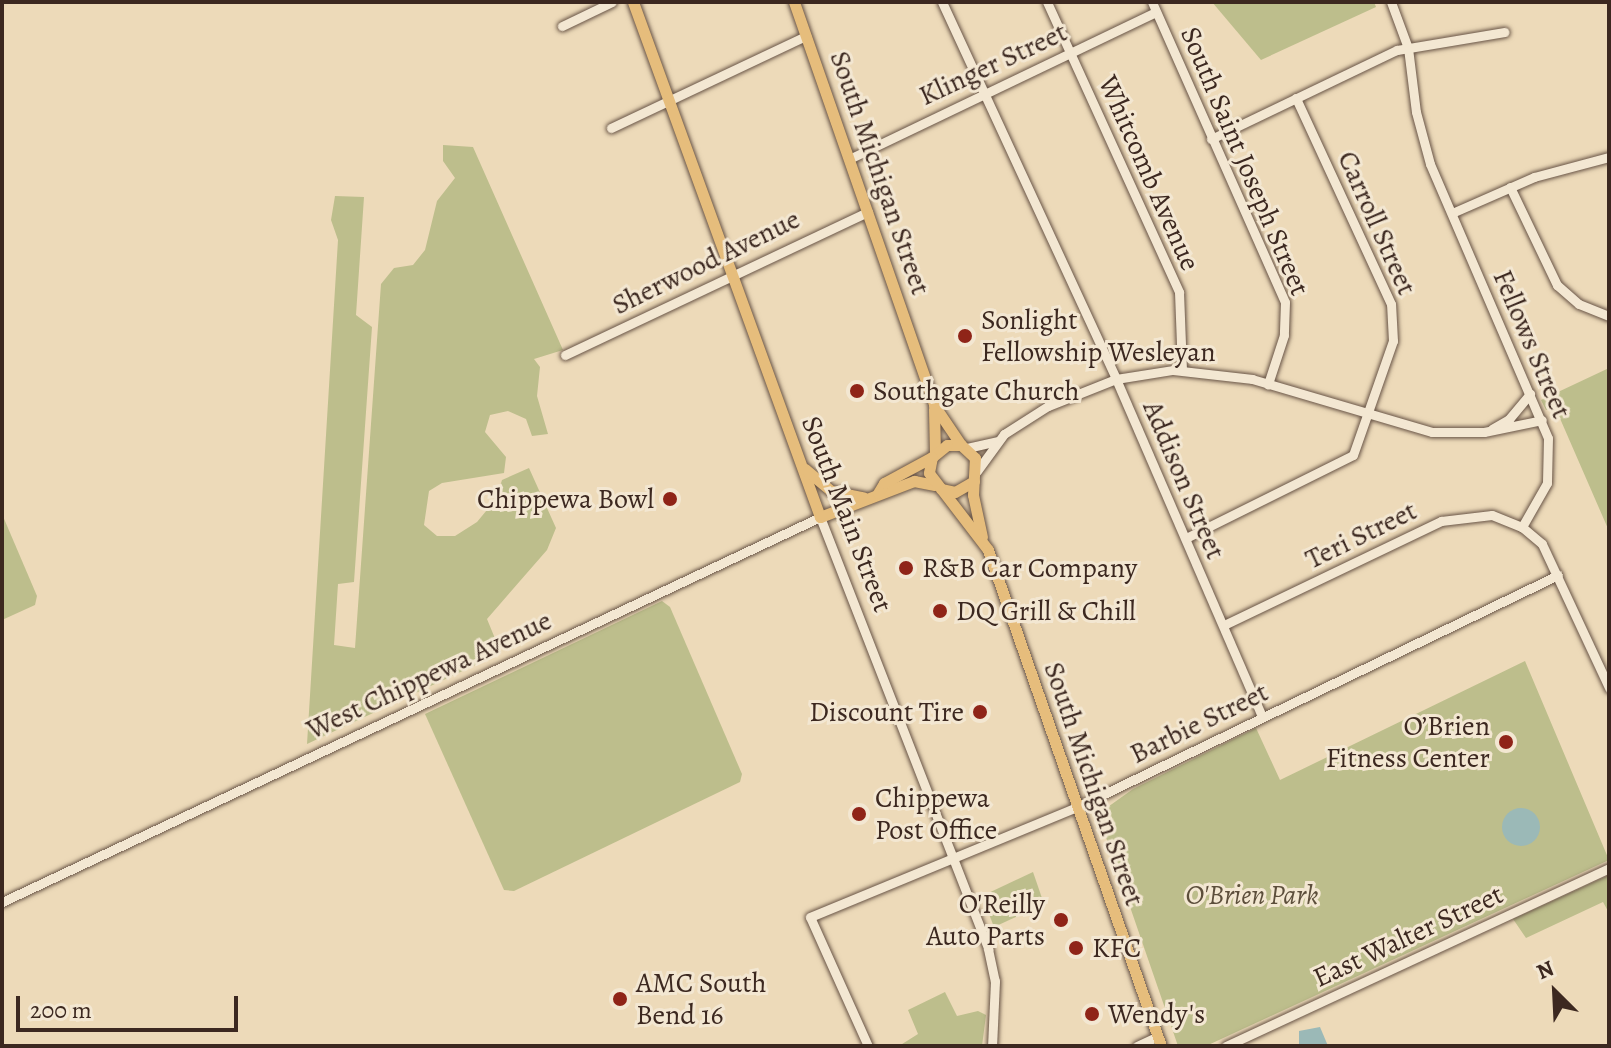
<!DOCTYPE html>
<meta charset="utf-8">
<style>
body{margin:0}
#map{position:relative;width:1611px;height:1048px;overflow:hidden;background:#eddab9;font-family:Alegreya,serif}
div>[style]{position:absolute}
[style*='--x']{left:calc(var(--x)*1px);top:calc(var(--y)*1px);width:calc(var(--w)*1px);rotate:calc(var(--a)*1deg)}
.green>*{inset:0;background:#bdbe8c}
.water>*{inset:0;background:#9bb9b7}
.round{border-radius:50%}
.roads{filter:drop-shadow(0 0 2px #685446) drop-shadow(0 0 2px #685446)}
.minor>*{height:9px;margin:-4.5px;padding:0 4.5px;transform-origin:4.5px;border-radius:4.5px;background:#f3e7d2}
.major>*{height:11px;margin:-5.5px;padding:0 5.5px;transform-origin:5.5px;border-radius:5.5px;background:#e6bd7c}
.dots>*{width:22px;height:22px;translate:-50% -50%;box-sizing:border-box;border:4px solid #f3e7d2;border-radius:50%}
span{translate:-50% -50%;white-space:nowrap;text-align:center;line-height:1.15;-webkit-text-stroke:6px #f3e7d2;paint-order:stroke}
.street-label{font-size:28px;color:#3c2820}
.poi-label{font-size:28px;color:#3c2820}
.left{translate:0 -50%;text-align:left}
.right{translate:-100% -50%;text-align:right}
.park-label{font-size:28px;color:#5c4e3b;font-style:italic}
.frame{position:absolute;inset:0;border:4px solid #3c2820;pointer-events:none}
.north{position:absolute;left:1515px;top:952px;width:80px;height:80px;-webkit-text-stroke:6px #f3e7d2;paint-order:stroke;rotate:336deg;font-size:22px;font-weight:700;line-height:32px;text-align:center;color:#3c2820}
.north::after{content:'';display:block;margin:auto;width:28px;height:36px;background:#3c2820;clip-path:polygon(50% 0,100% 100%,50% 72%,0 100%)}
.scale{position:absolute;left:16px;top:996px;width:222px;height:36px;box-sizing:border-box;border:4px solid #3c2820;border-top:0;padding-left:10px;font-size:24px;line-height:28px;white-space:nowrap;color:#3c2820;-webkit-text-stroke:6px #f3e7d2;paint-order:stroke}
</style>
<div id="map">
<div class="green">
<i style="clip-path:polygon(1212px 2px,1374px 2px,1376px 7px,1261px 60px)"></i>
<i style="clip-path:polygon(443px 145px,473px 147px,563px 350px,534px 359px,540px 367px,537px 396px,548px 434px,532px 436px,526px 419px,508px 411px,490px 415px,485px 432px,506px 457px,504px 473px,442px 483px,429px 491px,424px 525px,437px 536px,455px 536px,477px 522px,496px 499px,502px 480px,529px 468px,556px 528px,547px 550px,487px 619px,501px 653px,307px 744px,338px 240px,331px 220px,335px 196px,364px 197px,356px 315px,372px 327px,354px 582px,338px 584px,334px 645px,355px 648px,381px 284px,394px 268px,413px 265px,425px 250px,437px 201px,455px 178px,443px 161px)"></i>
<i style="clip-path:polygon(1609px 368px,1609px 531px,1555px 407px,1546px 410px,1541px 400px)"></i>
<i style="clip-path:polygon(2px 514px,37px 596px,35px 605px,2px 620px)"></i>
<i style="clip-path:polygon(662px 601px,670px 607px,742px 774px,740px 782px,514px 891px,504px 890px,425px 714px)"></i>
<i style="clip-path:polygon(1525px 661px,1609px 860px,1206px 1046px,1178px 1046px,1098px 814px,1133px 789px,1256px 728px,1280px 780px)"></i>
<i style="clip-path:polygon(1033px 872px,1044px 904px,994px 927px,982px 896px)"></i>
<i style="clip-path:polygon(1609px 875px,1609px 913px,1603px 902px,1526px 938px,1513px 919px)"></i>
<i style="clip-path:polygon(945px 992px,957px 1016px,978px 1011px,986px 1015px,982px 1046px,899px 1046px,918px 1034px,908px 1010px)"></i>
</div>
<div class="water">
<i class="round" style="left:1502px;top:808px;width:38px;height:38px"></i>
<i style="clip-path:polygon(1320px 1027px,1328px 1046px,1299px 1046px,1299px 1031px)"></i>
</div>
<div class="roads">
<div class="minor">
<i style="--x:942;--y:2;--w:415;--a:65.2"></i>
<i style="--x:1116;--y:379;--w:367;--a:66.6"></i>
<i style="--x:1047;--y:2;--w:319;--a:65.5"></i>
<i style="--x:1179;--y:292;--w:78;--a:87.8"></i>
<i style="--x:1152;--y:2;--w:328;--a:66.1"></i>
<i style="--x:1285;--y:302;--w:33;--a:92"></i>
<i style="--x:1284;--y:335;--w:52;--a:108.1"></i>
<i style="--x:1391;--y:2;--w:49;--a:69.7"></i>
<i style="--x:1408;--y:48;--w:64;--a:82.9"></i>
<i style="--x:1416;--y:112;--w:54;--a:74.9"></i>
<i style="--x:1430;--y:164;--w:298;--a:66.7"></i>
<i style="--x:1548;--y:438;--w:45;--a:91.3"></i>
<i style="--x:1547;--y:483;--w:51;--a:119.6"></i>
<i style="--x:562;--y:26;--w:55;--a:-25.6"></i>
<i style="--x:611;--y:128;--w:216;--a:-25.3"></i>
<i style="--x:1211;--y:139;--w:206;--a:-25.6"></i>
<i style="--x:1397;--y:50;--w:109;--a:-9.5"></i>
<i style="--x:849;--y:159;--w:340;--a:-25.6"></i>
<i style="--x:1510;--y:187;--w:109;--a:64.4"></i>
<i style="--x:1557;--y:285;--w:29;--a:41"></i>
<i style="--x:1579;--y:304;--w:32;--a:22"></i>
<i style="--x:1452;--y:213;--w:90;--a:-23.7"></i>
<i style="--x:1534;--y:177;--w:78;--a:-14.9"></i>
<i style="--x:565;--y:355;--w:335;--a:-25.3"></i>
<i style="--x:1492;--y:429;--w:20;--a:-30"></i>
<i style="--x:1509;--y:419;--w:33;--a:-50"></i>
<i style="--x:967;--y:448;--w:31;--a:-13"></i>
<i style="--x:977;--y:471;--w:46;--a:-53.9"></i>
<i style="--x:1004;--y:434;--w:52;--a:-32.5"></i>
<i style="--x:1048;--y:406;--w:73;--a:-21.7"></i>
<i style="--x:1116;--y:379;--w:58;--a:-9"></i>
<i style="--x:1173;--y:370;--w:80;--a:6.5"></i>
<i style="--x:1252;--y:379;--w:188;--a:16.4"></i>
<i style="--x:1432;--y:432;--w:52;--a:0"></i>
<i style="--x:1484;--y:432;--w:59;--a:-11.7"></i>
<i style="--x:1186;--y:538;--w:186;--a:-26.4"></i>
<i style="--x:1353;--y:455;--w:121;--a:-70.7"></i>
<i style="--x:1393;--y:341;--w:37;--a:-93"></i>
<i style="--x:1391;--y:304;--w:227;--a:-114.8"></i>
<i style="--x:1224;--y:625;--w:241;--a:-25.6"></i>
<i style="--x:1441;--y:521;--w:51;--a:-6.7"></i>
<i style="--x:1492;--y:515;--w:32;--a:22"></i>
<i style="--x:1522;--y:527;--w:26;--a:40"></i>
<i style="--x:1542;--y:544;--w:159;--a:65"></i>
<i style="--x:2;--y:902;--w:904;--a:-25.2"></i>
<i style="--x:820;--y:517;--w:464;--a:68.7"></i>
<i style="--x:988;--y:949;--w:33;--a:78"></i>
<i style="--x:995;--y:981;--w:65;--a:92.6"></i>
<i style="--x:868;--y:1046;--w:141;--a:-114.2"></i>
<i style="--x:810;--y:917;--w:289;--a:-22.4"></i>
<i style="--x:1077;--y:807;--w:534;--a:-25.75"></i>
<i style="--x:1137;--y:1046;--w:23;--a:-25"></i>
<i style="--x:1226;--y:1046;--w:422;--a:-24.9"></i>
</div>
<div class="major">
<i style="--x:633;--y:2;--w:548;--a:70.04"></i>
<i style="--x:820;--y:517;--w:101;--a:-21"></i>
<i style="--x:914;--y:481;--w:21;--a:11"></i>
<i style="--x:794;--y:2;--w:427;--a:70.8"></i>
<i style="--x:934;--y:405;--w:48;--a:56"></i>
<i style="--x:934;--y:409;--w:43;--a:88.7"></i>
<i style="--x:805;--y:469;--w:34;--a:40"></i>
<i style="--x:831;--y:491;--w:33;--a:11"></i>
<i style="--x:941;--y:489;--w:14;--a:12"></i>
<i style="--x:955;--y:492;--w:22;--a:-30"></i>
<i style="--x:878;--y:493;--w:12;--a:-59"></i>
<i style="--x:884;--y:483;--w:55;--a:-28.4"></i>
<i style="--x:982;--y:537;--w:43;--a:-102.1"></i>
<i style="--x:973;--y:495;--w:37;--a:-87"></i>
<i style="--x:975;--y:458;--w:19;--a:-137"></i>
<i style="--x:961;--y:445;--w:14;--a:180"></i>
<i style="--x:947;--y:445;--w:19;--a:141"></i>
<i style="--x:932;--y:457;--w:16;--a:101"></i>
<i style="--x:929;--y:473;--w:97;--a:52.5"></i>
<i style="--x:988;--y:550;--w:525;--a:70.77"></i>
</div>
</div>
<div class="dots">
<i style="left:965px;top:336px;background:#8f2418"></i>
<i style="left:857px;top:391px;background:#8f2418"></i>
<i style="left:670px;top:499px;background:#8f2418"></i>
<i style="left:906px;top:568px;background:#8f2418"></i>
<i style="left:940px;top:611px;background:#8f2418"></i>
<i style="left:980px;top:712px;background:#8f2418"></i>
<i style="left:1506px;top:742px;background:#8f2418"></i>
<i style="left:859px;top:814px;background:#8f2418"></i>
<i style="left:1061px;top:920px;background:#8f2418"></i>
<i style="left:1076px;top:948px;background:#8f2418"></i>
<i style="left:620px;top:999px;background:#8f2418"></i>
<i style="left:1092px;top:1014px;background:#8f2418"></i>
</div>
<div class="street-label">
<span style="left:993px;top:64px;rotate:-25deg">Klinger Street</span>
<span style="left:1245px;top:161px;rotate:67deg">South Saint Joseph Street</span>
<span style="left:880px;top:173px;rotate:71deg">South Michigan Street</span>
<span style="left:1149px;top:173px;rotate:66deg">Whitcomb Avenue</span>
<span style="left:1377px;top:223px;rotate:66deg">Carroll Street</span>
<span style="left:706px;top:262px;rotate:-26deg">Sherwood Avenue</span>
<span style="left:1532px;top:344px;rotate:67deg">Fellows Street</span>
<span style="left:1184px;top:480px;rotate:67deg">Addison Street</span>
<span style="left:847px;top:514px;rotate:69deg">South Main Street</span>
<span style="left:1361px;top:535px;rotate:-26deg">Teri Street</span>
<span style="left:429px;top:675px;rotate:-25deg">West Chippewa Avenue</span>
<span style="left:1199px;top:723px;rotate:-26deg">Barbie Street</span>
<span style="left:1094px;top:784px;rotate:71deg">South Michigan Street</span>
<span style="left:1408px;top:936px;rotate:-25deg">East Walter Street</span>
</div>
<div class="poi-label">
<span class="left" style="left:981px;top:336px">Sonlight<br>Fellowship Wesleyan</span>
<span class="left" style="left:873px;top:391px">Southgate Church</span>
<span class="right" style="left:654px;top:499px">Chippewa Bowl</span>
<span class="left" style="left:922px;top:568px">R&amp;B Car Company</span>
<span class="left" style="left:956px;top:611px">DQ Grill &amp; Chill</span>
<span class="right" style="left:964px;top:712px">Discount Tire</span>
<span class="right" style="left:1490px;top:742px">O’Brien<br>Fitness Center</span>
<span class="left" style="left:875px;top:814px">Chippewa<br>Post Office</span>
<span class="right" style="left:1045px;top:920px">O'Reilly<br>Auto Parts</span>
<span class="left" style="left:1092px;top:948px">KFC</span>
<span class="left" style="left:636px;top:999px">AMC South<br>Bend 16</span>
<span class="left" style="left:1108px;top:1014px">Wendy's</span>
</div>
<div class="park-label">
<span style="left:1252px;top:895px">O'Brien Park</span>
</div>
<div class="frame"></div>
<div class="north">N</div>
<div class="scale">200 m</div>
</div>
